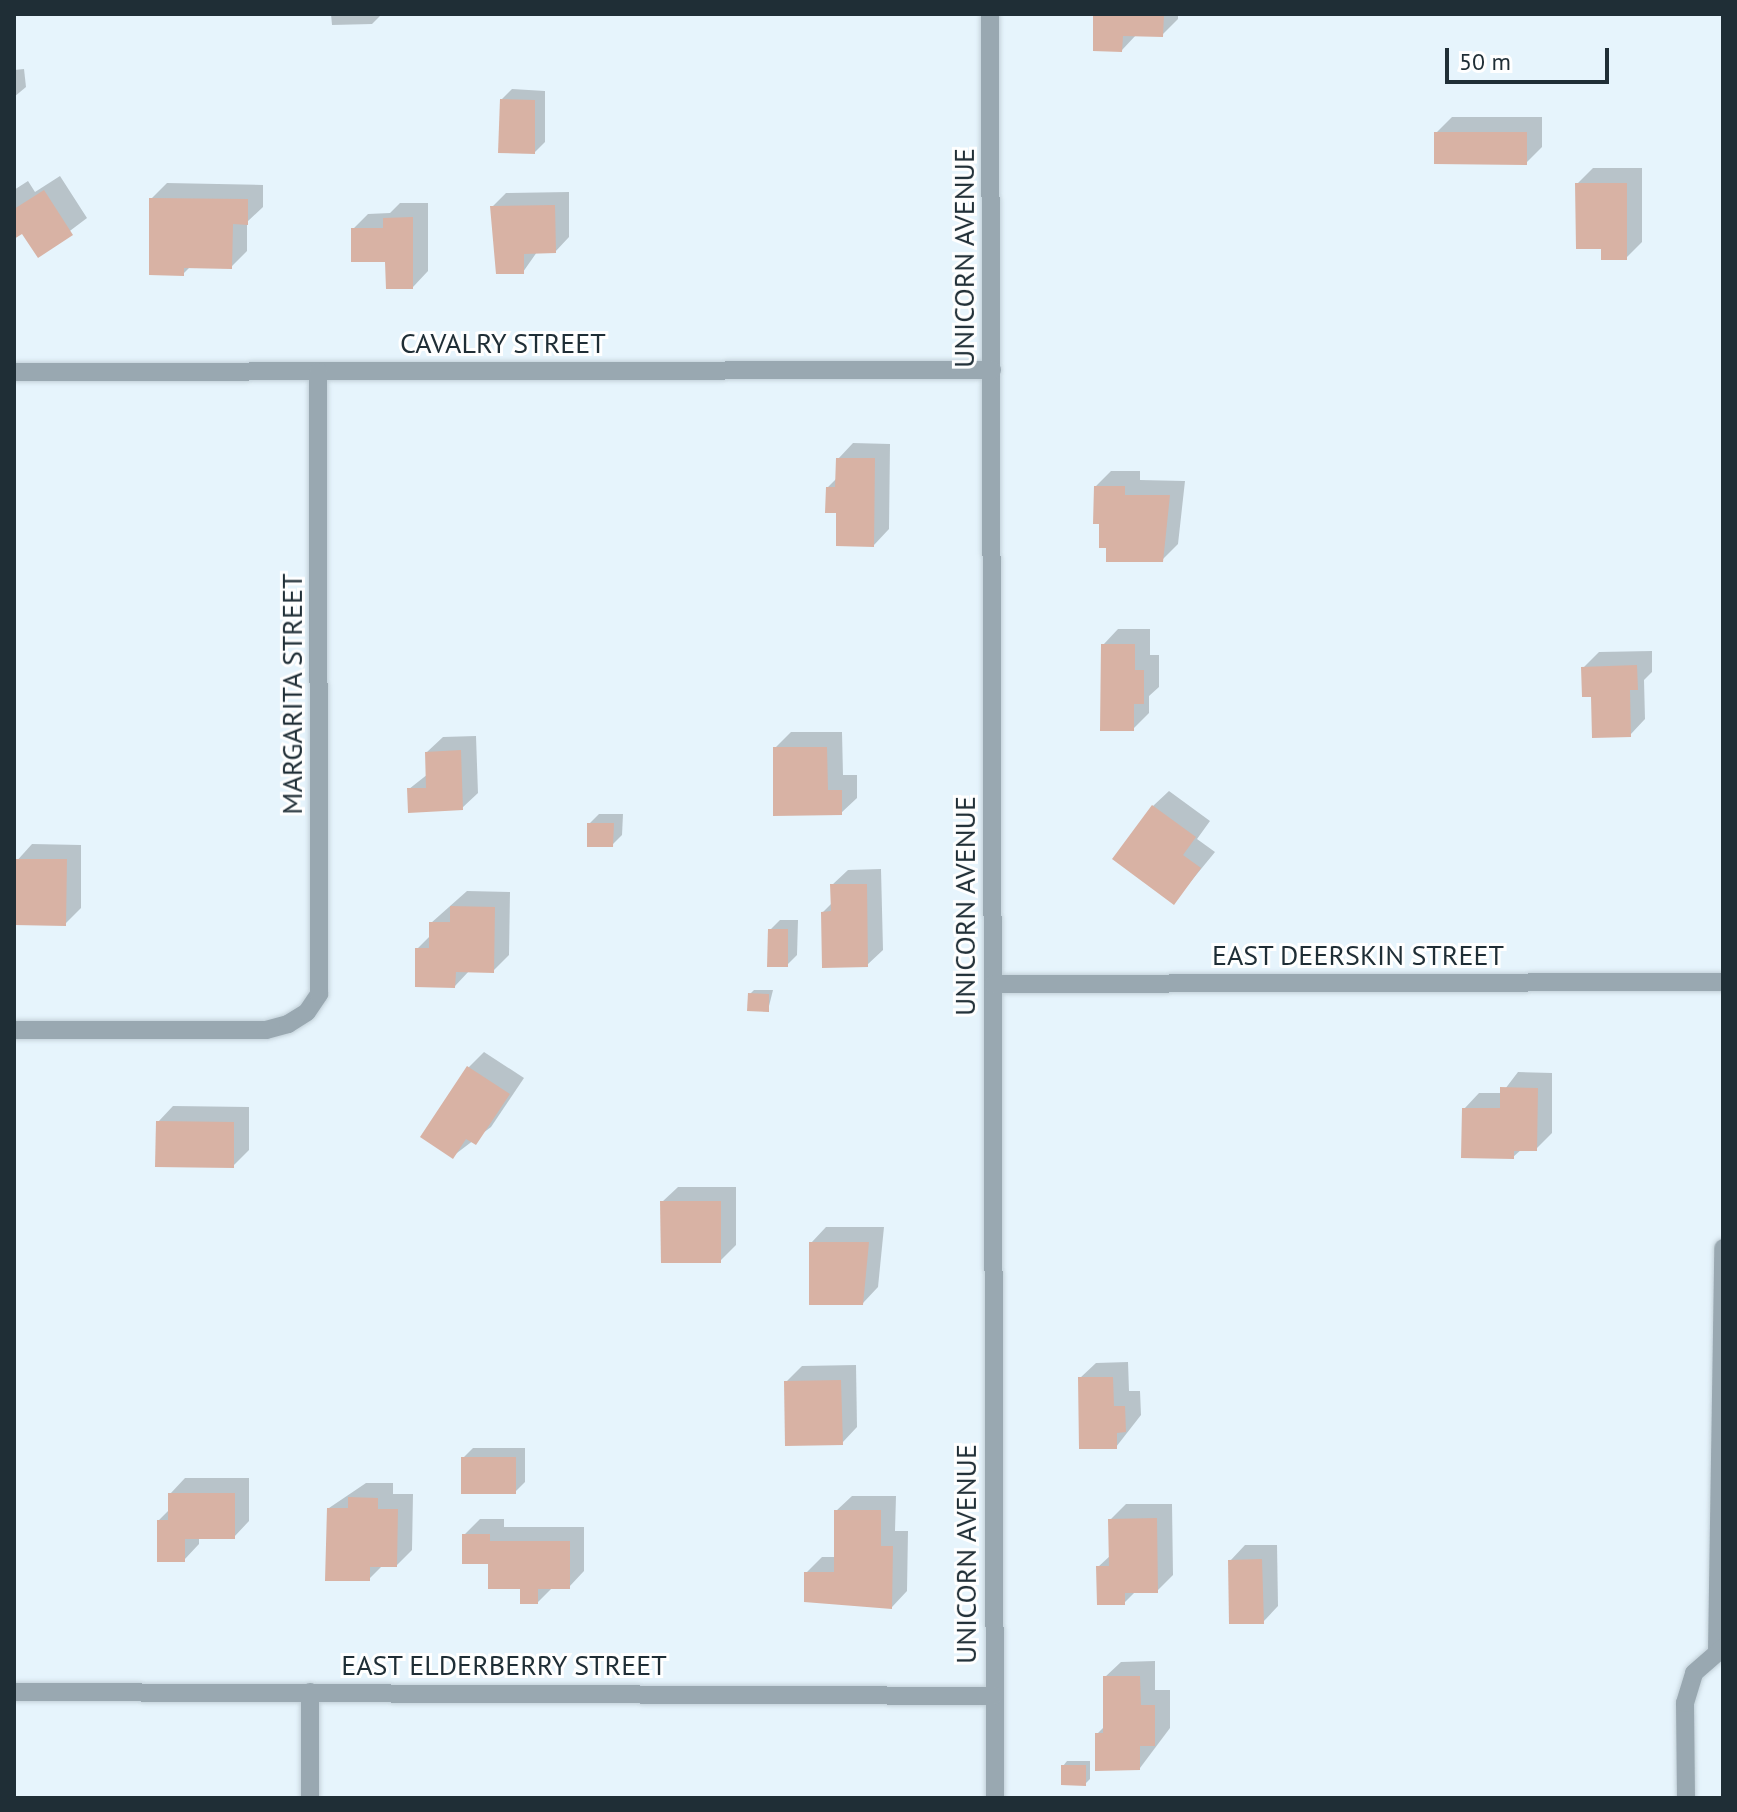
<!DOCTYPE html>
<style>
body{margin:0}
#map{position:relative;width:1737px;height:1812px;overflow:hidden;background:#e6f4fc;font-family:"PT Sans",sans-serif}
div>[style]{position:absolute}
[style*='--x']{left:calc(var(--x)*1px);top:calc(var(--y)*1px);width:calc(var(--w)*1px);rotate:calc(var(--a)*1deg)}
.shadow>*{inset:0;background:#0003}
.building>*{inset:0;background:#d8b2a4}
.roads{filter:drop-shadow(0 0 2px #c2d0d8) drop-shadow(0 0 2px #c2d0d8)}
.minor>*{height:18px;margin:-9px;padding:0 9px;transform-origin:9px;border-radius:9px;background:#99a8b1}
span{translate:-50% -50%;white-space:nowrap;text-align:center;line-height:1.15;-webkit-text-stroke:6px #fff;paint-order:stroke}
.street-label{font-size:28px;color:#1f2e36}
.frame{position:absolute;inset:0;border:16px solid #1f2e36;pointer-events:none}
.scale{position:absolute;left:1445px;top:48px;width:164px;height:36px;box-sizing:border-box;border:4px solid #1f2e36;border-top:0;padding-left:10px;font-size:24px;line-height:28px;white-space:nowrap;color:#1f2e36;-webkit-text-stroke:6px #fff;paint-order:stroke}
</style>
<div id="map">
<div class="shadow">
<i style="clip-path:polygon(331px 14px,382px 14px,372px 24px,332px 25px)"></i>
<i style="clip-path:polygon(869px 14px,901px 14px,869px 16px)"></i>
<i style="clip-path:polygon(1095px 14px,1178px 14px,1178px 19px,1162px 35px,1137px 34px,1122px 50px)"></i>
<i style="clip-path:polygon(24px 69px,26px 87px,14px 97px,14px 70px)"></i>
<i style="clip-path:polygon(512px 89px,545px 91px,545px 142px,535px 152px,502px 99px)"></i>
<i style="clip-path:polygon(1452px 117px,1542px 117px,1542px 147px,1526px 163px,1436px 133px)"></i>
<i style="clip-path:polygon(1593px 168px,1642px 168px,1642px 242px,1626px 258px,1577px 184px)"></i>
<i style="clip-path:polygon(60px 176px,87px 218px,38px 255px,23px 231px,14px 237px,14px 190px,28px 181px,35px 192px)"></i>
<i style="clip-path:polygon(167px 183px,263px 185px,263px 207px,247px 222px,247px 251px,231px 267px,191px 266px,183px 274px,151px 199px)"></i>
<i style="clip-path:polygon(569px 192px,569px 237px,555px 252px,537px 252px,523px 272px,492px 207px,506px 193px)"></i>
<i style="clip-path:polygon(400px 203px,428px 203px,428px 271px,413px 287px,353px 229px,368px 214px,390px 213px)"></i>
<i style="clip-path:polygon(853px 443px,890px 444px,889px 529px,874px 545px,838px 511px,828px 487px,837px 478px,838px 459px)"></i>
<i style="clip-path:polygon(1111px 471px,1140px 471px,1140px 480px,1185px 481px,1178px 544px,1162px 560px,1096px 486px)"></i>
<i style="clip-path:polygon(1118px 629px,1150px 629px,1150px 655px,1159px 655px,1159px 687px,1149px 696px,1149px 713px,1133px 729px,1103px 645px)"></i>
<i style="clip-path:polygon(1652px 651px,1652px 672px,1644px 680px,1645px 719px,1630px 735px,1593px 695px,1583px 668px,1599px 652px)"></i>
<i style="clip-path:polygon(791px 732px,842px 732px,843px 775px,857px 775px,857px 798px,841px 813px,775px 748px)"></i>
<i style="clip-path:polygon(476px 736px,478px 793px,462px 808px,409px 789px,428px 774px,427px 752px,443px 737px)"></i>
<i style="clip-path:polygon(1169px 791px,1210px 821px,1197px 839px,1215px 852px,1174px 902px,1153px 806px)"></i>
<i style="clip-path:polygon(599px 814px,623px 814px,622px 835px,612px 845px,589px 824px)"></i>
<i style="clip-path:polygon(32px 844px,81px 845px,81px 908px,65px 924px,14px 923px,14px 864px)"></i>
<i style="clip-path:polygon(881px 869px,883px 950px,867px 965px,823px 912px,832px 903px,832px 885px,848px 870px)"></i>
<i style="clip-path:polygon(467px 891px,510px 892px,509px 955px,493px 971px,470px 970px,455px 986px,417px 949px,431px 935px,431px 923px)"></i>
<i style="clip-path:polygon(780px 920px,798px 920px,797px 955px,787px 965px,770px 930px)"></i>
<i style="clip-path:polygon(754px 990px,773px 990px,768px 1010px,750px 994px)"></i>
<i style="clip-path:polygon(484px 1052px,524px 1078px,491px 1127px,453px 1156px,469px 1067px)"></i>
<i style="clip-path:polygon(1518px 1072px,1552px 1073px,1552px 1133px,1536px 1149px,1522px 1149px,1513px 1157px,1464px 1109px,1479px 1093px,1502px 1093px)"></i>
<i style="clip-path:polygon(173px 1106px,249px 1107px,249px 1150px,233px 1166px,158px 1122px)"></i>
<i style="clip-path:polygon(678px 1187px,736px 1187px,736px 1245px,720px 1261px,662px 1202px)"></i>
<i style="clip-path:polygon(826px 1227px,884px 1227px,878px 1287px,863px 1303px,811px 1243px)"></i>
<i style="clip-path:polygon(1128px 1362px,1129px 1391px,1140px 1391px,1141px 1415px,1116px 1447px,1080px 1378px,1096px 1363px)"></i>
<i style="clip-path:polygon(856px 1365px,857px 1427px,842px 1443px,786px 1382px,802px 1366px)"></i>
<i style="clip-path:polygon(473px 1448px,525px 1448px,525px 1482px,515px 1492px,463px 1458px)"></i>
<i style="clip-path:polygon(185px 1478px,249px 1478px,249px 1521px,234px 1537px,199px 1537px,199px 1544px,184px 1560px,159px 1520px,170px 1509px,170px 1494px)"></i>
<i style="clip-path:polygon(366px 1483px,393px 1483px,393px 1494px,413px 1494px,412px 1550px,397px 1565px,383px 1565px,369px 1579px,329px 1508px)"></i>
<i style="clip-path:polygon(852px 1496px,896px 1496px,895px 1531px,908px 1531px,907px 1591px,892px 1607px,806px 1573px,822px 1557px,836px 1557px,836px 1511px)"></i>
<i style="clip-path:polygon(1126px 1504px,1172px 1504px,1173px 1575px,1157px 1591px,1136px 1591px,1124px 1603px,1098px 1567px,1111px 1555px,1110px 1520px)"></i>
<i style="clip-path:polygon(480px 1519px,504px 1519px,504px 1527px,584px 1527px,584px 1571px,569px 1587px,553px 1587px,538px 1602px,464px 1535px)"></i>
<i style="clip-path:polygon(1245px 1545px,1277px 1545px,1278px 1606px,1263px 1622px,1230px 1561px)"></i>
<i style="clip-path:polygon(1155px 1661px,1155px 1690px,1170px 1690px,1170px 1728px,1140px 1768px,1097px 1734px,1105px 1726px,1105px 1677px,1121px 1662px)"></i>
<i style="clip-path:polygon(1067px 1761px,1090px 1761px,1090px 1779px,1085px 1784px,1063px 1766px)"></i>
</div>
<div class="building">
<i style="clip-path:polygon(1093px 14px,1164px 14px,1163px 37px,1123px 36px,1122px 52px,1093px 51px)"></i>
<i style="clip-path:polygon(500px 99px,535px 100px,535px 154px,498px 153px)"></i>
<i style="clip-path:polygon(1434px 132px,1527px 132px,1527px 165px,1434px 164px)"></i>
<i style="clip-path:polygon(1575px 183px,1627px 183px,1627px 260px,1601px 260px,1601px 249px,1576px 249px)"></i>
<i style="clip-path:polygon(44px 190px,73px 235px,38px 258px,22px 234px,14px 239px,14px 209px)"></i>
<i style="clip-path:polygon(149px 198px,248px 199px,248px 225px,233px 224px,232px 269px,184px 268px,184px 276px,149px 275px)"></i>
<i style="clip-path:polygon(555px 205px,556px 253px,524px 254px,524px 274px,496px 274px,490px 206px)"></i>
<i style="clip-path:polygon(413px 217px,413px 289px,386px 289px,385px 262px,351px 262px,351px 228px,383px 228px,383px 218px)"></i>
<i style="clip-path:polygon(836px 458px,875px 458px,874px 547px,836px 546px,836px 513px,825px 513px,826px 487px,835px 487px)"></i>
<i style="clip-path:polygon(1094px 486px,1125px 486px,1125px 495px,1170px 495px,1163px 562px,1106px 562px,1106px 548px,1099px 548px,1099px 524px,1093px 524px)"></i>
<i style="clip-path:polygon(1101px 644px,1135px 644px,1135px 670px,1144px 670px,1144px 704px,1134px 704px,1134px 731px,1100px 731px)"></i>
<i style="clip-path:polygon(1637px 665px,1638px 690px,1630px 690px,1631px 737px,1592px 738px,1591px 697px,1582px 697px,1581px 667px)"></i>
<i style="clip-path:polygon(773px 747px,827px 747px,828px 790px,842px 790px,842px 815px,773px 816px)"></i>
<i style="clip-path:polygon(461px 750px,463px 810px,408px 813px,407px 788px,426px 788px,425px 752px)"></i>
<i style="clip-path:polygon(1152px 805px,1196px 837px,1183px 855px,1201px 868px,1174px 905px,1112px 859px)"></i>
<i style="clip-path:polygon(587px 823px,614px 823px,613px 847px,587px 847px)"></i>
<i style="clip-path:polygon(15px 859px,67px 859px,66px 926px,14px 925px)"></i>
<i style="clip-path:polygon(830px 884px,867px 884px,868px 967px,822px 968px,821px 912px,831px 911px)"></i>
<i style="clip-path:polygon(450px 906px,495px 907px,494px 973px,456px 972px,455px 988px,415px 987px,415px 948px,429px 948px,429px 922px,450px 922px)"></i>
<i style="clip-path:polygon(768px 929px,788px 929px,788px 967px,767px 967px)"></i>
<i style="clip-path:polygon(748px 993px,769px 994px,769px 1012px,747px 1011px)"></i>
<i style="clip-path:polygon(467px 1066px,510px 1094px,476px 1145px,466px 1139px,453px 1159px,420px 1137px)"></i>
<i style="clip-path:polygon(1500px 1087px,1538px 1088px,1537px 1151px,1514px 1151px,1514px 1159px,1461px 1158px,1462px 1108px,1500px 1108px)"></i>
<i style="clip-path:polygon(156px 1121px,234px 1122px,234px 1168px,155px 1167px)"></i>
<i style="clip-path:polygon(660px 1201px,721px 1201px,721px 1263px,661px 1263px)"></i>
<i style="clip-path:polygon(809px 1242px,869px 1242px,863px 1305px,809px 1305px)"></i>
<i style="clip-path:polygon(1078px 1377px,1113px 1377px,1114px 1406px,1125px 1406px,1126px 1432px,1117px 1433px,1117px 1449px,1079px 1449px)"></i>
<i style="clip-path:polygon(841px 1380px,843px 1445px,785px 1446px,784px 1381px)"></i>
<i style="clip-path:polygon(461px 1457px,516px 1457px,516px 1494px,461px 1494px)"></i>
<i style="clip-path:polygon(168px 1493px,235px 1493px,235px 1539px,185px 1539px,185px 1562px,157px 1562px,157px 1520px,168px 1520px)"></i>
<i style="clip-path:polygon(348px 1497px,378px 1498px,378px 1509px,398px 1509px,397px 1567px,370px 1567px,370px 1581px,325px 1581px,327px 1508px,348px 1508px)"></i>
<i style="clip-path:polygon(834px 1510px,881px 1510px,881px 1546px,893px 1546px,892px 1609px,804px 1602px,804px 1572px,834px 1572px)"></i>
<i style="clip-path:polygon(1157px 1518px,1158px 1593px,1125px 1593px,1125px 1605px,1097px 1605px,1096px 1566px,1109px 1566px,1108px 1519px)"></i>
<i style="clip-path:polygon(462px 1534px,490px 1534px,490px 1541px,570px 1541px,570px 1589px,538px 1589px,538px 1604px,520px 1604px,520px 1589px,488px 1589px,488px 1564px,462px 1564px)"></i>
<i style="clip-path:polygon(1262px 1559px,1264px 1624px,1229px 1624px,1228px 1560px)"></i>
<i style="clip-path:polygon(1103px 1676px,1140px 1676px,1141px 1705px,1155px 1705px,1155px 1746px,1140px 1746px,1140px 1770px,1095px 1771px,1095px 1733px,1103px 1733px)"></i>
<i style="clip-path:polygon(1061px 1765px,1086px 1765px,1086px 1786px,1061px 1785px)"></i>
</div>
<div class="roads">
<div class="minor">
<i style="--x:990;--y:14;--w:1784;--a:89.84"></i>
<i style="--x:14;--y:372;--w:978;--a:-0.12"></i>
<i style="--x:993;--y:984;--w:730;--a:-0.16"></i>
<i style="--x:14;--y:1030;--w:252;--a:0"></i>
<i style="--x:266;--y:1030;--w:23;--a:-15"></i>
<i style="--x:288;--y:1024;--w:22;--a:-32"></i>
<i style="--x:307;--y:1012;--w:22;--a:-56"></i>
<i style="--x:319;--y:994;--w:622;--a:-90.09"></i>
<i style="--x:1717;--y:1650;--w:402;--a:-89.1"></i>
<i style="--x:14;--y:1692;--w:980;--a:0.23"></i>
<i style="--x:310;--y:1692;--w:106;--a:90"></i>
<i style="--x:1686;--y:1798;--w:95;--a:-90.6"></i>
<i style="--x:1685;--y:1703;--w:31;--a:-73"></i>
<i style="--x:1694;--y:1673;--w:38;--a:-41"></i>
</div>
</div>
<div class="street-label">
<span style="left:964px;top:258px;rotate:-90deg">UNICORN AVENUE</span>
<span style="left:503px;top:343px">CAVALRY STREET</span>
<span style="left:292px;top:694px;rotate:-90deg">MARGARITA STREET</span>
<span style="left:965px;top:906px;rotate:-90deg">UNICORN AVENUE</span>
<span style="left:1358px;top:955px">EAST DEERSKIN STREET</span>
<span style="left:966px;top:1554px;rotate:-90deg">UNICORN AVENUE</span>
<span style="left:504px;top:1665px">EAST ELDERBERRY STREET</span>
</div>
<div class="frame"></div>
<div class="scale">50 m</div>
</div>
